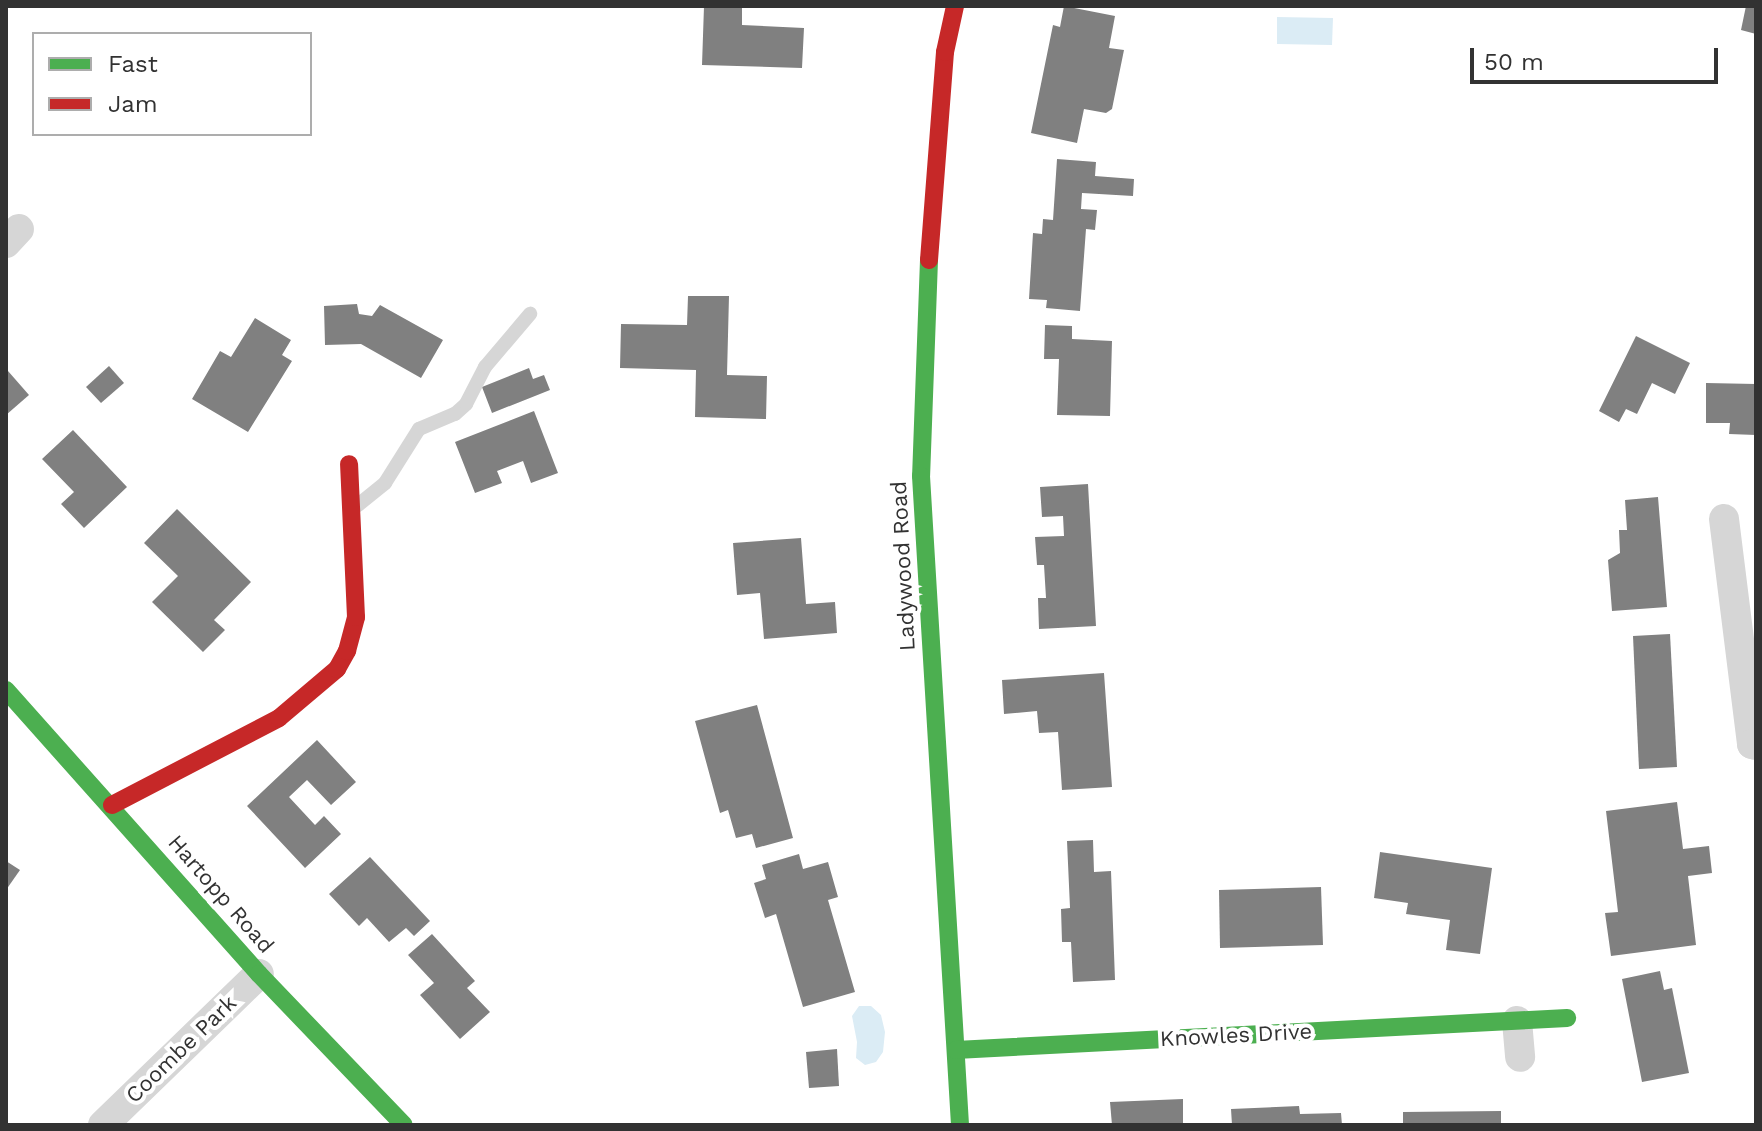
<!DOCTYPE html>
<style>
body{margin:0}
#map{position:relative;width:1762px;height:1131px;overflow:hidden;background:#fff;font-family:"Work Sans",sans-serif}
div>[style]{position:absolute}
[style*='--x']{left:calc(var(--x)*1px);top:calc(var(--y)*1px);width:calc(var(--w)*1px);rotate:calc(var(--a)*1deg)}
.water>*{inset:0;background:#dbecf5}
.building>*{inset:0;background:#808080}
.lane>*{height:14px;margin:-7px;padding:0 7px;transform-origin:7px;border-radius:7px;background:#d6d6d6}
.street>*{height:30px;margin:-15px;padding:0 15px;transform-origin:15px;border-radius:15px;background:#d6d6d6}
.fast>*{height:18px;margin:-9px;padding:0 9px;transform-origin:9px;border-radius:9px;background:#4caf50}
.jam>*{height:18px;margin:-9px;padding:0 9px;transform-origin:9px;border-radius:9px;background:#c62828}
span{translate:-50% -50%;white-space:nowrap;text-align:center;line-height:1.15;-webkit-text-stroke:8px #fff;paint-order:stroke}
.street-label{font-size:22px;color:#323232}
.frame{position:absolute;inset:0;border:8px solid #323232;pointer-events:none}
.legend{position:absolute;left:32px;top:32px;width:280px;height:104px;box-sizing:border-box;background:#fff;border:2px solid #adadad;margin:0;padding:10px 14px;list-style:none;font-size:24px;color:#323232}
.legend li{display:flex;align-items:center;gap:16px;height:40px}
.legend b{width:40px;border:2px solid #adadad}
.scale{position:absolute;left:1470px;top:48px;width:248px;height:36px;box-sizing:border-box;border:4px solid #323232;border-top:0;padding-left:10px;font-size:24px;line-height:28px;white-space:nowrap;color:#323232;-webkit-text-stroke:6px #fff;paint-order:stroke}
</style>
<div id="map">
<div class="water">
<i style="clip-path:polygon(1277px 17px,1333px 18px,1332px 45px,1277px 44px)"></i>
<i style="clip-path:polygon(859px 1006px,871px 1006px,881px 1015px,885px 1032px,883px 1052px,876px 1062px,865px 1065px,856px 1058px,857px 1042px,852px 1016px)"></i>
</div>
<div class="building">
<i style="clip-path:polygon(704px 6px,742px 6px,742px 25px,804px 28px,802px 68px,702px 65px)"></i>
<i style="clip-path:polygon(1064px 6px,1115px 16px,1109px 48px,1124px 50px,1112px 109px,1106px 113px,1084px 109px,1077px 143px,1031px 133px,1053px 25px,1060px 27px)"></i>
<i style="clip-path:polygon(1746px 6px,1756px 6px,1756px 34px,1741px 30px)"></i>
<i style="clip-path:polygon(1057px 159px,1096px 162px,1095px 176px,1134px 179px,1133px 196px,1082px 193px,1081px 209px,1097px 210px,1095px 230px,1086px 229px,1080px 311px,1046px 308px,1047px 300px,1029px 299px,1033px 233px,1042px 234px,1043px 219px,1053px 220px)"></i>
<i style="clip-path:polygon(688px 296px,729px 296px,727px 375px,767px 376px,766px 419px,695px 417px,696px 370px,620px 368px,621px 324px,687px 325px)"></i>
<i style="clip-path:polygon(357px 304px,359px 314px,372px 316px,380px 305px,443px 340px,421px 378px,361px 344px,325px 345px,324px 306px)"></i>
<i style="clip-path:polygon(255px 318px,291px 340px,282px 355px,292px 361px,248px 432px,192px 399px,220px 351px,231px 357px)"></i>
<i style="clip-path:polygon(1045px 325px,1072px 326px,1072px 339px,1112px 341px,1110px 416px,1057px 415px,1059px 359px,1044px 359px)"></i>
<i style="clip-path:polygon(1636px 336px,1690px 363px,1675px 394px,1652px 383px,1637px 414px,1626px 409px,1619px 422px,1599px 411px)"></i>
<i style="clip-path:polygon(109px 366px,124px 383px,101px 403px,86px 387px)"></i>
<i style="clip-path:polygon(529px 368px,533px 379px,544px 375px,550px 390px,492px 413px,482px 387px)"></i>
<i style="clip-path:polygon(8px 371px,29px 395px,6px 415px,6px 372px)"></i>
<i style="clip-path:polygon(1706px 383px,1756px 384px,1756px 435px,1729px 434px,1730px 423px,1706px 423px)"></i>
<i style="clip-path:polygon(534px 411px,558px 473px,531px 483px,523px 461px,497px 471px,502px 483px,475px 493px,455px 442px)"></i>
<i style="clip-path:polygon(73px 430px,127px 487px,84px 528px,61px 504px,74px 492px,42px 459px)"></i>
<i style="clip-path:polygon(1088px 484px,1096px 626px,1039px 629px,1038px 598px,1046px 598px,1044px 565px,1037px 565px,1035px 537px,1064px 536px,1063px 516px,1042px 517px,1040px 487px)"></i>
<i style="clip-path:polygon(1658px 497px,1667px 607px,1612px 611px,1608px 560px,1620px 553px,1619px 530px,1627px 530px,1625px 500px)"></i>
<i style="clip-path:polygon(177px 509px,251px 582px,214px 620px,225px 630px,203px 652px,152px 602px,178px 576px,144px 543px)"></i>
<i style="clip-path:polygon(801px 538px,806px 604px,835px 602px,837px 633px,764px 639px,760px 593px,737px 595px,733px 543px)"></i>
<i style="clip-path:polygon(1670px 634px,1677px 767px,1639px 769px,1633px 636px)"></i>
<i style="clip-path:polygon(1104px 673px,1112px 787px,1062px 790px,1058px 732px,1039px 733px,1037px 711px,1004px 714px,1002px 680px)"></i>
<i style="clip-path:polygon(757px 705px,793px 838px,756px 848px,752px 834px,736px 838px,728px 810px,720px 813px,695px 721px)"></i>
<i style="clip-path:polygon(317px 740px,356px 782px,331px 805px,307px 780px,289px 797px,315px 825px,324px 816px,341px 834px,305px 868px,247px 806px)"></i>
<i style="clip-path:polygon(1677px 802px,1683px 849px,1709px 846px,1712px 873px,1688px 876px,1696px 945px,1611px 956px,1605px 913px,1618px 912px,1606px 811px)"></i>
<i style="clip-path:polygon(1093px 840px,1094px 872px,1111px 871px,1115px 980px,1073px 982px,1071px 942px,1062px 942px,1061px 909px,1070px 908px,1067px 841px)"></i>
<i style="clip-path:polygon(1380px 852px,1492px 868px,1480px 954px,1446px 950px,1450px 920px,1406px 914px,1408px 903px,1374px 898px)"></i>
<i style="clip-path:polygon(799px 854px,803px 869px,828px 862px,838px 897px,828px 900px,855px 992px,803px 1007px,776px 914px,765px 918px,754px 883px,766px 879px,762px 865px)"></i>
<i style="clip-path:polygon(370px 857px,430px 921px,414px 936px,406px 928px,389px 942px,367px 918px,359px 926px,329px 894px)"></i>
<i style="clip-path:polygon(6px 861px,20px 870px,6px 890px)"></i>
<i style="clip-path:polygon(1321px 887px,1323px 945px,1220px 948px,1219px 890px)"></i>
<i style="clip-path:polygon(432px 934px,475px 981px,467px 988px,490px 1012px,460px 1039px,420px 995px,434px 983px,408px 955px)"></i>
<i style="clip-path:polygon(1660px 971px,1664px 990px,1672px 988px,1689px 1073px,1642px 1082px,1622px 979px)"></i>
<i style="clip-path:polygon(837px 1049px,839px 1086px,809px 1088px,806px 1052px)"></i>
<i style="clip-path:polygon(1183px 1099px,1183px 1125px,1112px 1125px,1110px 1102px)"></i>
<i style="clip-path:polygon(1299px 1106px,1300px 1114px,1341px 1113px,1342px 1125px,1232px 1125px,1231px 1109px)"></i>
<i style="clip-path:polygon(1501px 1111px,1501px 1125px,1403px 1125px,1403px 1112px)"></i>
</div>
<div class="lane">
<i style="--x:358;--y:505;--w:35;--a:-39"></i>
<i style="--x:385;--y:483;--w:64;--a:-57.8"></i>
<i style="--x:419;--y:429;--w:39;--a:-23"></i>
<i style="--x:455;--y:414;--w:15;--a:-42"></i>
<i style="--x:466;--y:404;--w:42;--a:-62.8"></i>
<i style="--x:485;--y:367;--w:70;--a:-49.7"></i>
</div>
<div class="street">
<i style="--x:6;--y:243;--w:19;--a:-47"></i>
<i style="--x:1724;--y:519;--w:227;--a:82.9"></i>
<i style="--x:1752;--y:744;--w:4;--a:14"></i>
<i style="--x:1517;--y:1021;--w:36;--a:85"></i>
<i style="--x:103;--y:1125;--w:217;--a:-44.1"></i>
</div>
<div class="fast">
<i style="--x:929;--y:260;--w:216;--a:92.1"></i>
<i style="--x:921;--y:476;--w:650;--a:86.56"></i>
<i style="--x:6;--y:690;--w:380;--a:48.3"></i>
<i style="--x:259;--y:974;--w:209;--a:46.2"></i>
<i style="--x:956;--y:1050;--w:612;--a:-3"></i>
</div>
<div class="jam">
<i style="--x:929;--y:260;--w:209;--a:-85.6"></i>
<i style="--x:945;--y:52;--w:47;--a:-77.7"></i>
<i style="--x:112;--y:805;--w:188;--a:-27.5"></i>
<i style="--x:279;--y:718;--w:76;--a:-40.2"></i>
<i style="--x:337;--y:669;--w:21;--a:-61"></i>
<i style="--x:347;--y:651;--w:35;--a:-75"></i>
<i style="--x:356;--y:617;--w:153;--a:-92.6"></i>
</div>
<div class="street-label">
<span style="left:903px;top:566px;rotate:-93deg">Ladywood Road</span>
<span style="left:221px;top:894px;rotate:49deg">Hartopp Road</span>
<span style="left:1236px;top:1035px;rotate:-3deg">Knowles Drive</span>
<span style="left:181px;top:1049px;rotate:-44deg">Coombe Park</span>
</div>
<div class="frame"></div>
<ul class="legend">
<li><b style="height:10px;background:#4caf50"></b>Fast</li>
<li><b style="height:10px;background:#c62828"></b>Jam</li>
</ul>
<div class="scale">50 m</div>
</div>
